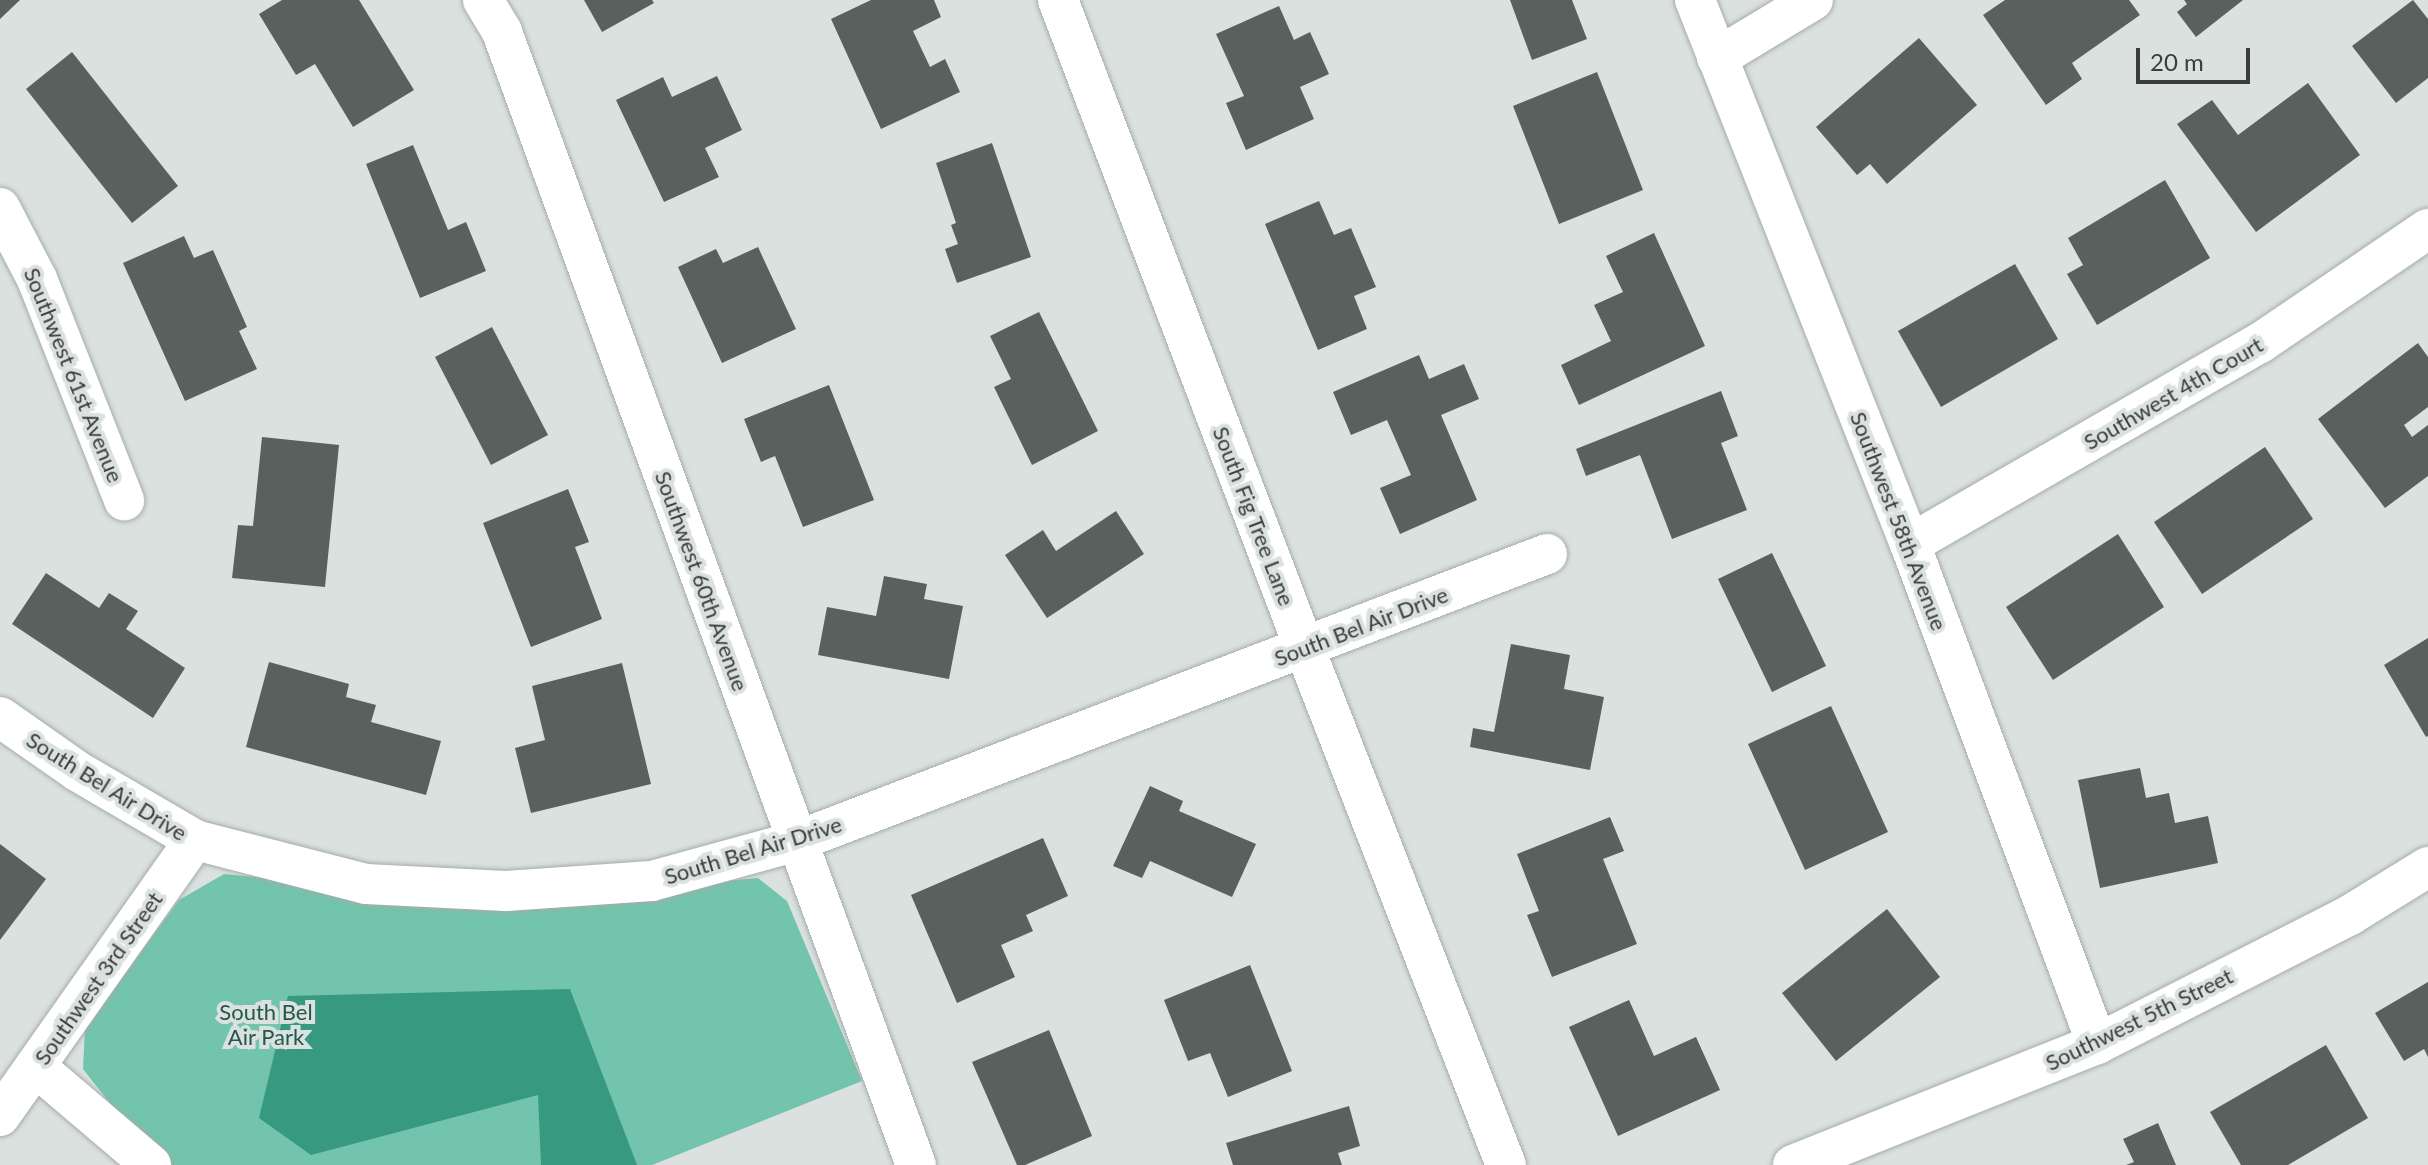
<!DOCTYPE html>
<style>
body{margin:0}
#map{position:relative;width:2428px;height:1165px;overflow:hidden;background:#dae1df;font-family:Lato,sans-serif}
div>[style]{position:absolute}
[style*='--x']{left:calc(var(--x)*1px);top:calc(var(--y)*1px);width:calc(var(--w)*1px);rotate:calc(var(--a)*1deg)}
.green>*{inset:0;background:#72c4ac}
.water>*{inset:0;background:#369980}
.building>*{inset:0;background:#5a605e}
.roads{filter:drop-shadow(0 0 2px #a5aca9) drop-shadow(0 0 2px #a5aca9)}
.minor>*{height:40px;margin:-20px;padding:0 20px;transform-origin:20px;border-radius:20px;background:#fff}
span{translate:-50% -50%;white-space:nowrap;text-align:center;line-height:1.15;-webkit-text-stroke:8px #dae1df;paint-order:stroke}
.street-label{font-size:22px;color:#3b3d3c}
.park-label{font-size:22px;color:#24584a}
.scale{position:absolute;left:2136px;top:48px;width:114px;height:36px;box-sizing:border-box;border:4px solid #3b3d3c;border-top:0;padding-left:10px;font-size:24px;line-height:28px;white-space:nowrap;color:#3b3d3c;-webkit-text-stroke:6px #dae1df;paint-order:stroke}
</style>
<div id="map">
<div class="green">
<i style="clip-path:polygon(224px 874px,266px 878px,713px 882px,758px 878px,787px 901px,862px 1081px,652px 1165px,172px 1165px,116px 1111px,83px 1069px,85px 1028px,179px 900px)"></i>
</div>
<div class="water">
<i style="clip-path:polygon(570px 989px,637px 1165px,541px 1165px,538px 1095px,311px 1155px,259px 1118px,288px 996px)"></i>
</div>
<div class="building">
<i style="clip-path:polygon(0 0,20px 0,0 19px)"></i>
<i style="clip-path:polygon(282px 0,359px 0,414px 90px,353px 127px,315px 64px,296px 75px,259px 14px)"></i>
<i style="clip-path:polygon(584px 0,652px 0,654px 3px,602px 32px)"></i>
<i style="clip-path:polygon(871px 0,934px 0,941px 17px,913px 31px,930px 67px,945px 59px,960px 92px,881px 129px,831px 19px)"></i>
<i style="clip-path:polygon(1510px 0,1572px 0,1587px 39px,1532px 60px)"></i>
<i style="clip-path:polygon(2005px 0,2129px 0,2140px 15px,2072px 63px,2082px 79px,2046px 105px,1983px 15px)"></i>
<i style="clip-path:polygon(2184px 0,2243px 0,2196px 37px,2177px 12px,2187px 4px)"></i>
<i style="clip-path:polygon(2413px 0,2428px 19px,2428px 78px,2396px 103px,2352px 46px)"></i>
<i style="clip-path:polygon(1279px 6px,1294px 40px,1310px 32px,1329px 74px,1300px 87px,1314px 119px,1246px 150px,1226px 103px,1244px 96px,1216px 34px)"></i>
<i style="clip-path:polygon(1919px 38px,1977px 105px,1887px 184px,1870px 164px,1857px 175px,1816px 127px)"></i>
<i style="clip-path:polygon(72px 52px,178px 186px,132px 223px,26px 89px)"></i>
<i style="clip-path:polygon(1597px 72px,1643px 190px,1559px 224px,1513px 106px)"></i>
<i style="clip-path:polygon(717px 76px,742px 130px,705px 148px,719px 177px,664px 202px,616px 100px,663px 77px,672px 97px)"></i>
<i style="clip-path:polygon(2308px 83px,2360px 155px,2256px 232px,2177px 124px,2212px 100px,2238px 135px)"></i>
<i style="clip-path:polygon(992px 143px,1031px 257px,957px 283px,945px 249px,958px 244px,951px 225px,956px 223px,936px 163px)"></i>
<i style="clip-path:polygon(413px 145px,448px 230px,466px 222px,486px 271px,420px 298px,366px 164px)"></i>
<i style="clip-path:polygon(2165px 180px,2210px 258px,2097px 325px,2067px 274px,2083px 265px,2068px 238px)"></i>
<i style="clip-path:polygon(1319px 201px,1334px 235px,1351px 228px,1376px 287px,1354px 296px,1367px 329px,1318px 350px,1265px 224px)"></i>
<i style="clip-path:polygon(1654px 233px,1705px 346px,1579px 405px,1561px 365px,1611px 341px,1594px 305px,1623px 292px,1606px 256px)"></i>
<i style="clip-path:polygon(184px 236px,194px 258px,213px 250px,247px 327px,239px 331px,257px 369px,185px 401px,123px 263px)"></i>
<i style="clip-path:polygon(758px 247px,796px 329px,722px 363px,678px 267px,716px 249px,723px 263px)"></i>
<i style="clip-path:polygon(2015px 264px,2058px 339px,1941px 407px,1898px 331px)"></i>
<i style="clip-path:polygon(1039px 312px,1098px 431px,1032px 465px,994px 387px,1011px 379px,990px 336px)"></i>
<i style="clip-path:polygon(492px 327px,548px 435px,491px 465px,435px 357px)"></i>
<i style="clip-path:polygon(2418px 343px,2428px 357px,2428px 407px,2404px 425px,2412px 437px,2428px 425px,2428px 476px,2385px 508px,2318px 419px)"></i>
<i style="clip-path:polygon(1419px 355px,1429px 379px,1464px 364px,1479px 399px,1441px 415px,1477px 500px,1400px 534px,1380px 488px,1411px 475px,1387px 420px,1351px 435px,1333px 392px)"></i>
<i style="clip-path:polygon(829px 385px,874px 500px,803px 527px,775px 456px,761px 462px,744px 419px)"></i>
<i style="clip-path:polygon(1721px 391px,1738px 436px,1721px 443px,1747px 510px,1672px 539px,1640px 455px,1586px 476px,1576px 449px)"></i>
<i style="clip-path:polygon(262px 437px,339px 445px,325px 587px,232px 578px,238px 525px,253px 526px)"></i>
<i style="clip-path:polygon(2265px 447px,2313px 519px,2202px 594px,2154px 522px)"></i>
<i style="clip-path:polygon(568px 489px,589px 542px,575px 547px,602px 619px,531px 647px,483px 523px)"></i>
<i style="clip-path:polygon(1116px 511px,1144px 554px,1047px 618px,1005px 555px,1043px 530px,1056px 551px)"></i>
<i style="clip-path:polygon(2118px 534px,2164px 607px,2053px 680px,2006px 607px)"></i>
<i style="clip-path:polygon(1772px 553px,1826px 666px,1772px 692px,1718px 579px)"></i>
<i style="clip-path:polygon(46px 573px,99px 608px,109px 593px,138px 611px,126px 629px,185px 668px,153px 718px,12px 624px)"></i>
<i style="clip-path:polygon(884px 576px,927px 584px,924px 599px,963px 606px,949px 679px,818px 655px,827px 607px,876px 616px)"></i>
<i style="clip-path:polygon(2428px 638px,2428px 736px,2426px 737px,2384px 665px)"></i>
<i style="clip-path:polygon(1511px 644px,1570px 655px,1564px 689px,1604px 697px,1590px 770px,1470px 747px,1473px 728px,1494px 732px)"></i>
<i style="clip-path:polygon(269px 662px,349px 684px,346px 697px,376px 705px,371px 722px,441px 741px,426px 795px,246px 747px)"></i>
<i style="clip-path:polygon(622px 663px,651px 784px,531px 813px,515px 748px,545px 740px,532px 686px)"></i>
<i style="clip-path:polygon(1831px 706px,1888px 832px,1805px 870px,1748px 744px)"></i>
<i style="clip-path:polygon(2140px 768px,2146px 798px,2169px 793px,2175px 823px,2208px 816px,2218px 863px,2100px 888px,2078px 780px)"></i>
<i style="clip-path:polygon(1150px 786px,1183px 801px,1179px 811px,1256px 844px,1232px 897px,1150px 861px,1142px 878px,1113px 866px)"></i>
<i style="clip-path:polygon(1610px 817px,1624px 851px,1603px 859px,1637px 944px,1552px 977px,1527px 915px,1539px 911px,1517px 854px)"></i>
<i style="clip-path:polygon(1043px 838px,1068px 896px,1026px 915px,1033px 931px,1001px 945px,1015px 977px,957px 1003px,911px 895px)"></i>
<i style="clip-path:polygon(0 844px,46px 879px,0 940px)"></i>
<i style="clip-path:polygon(1887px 909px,1940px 977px,1836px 1061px,1782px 993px)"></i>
<i style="clip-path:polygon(1250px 965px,1292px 1071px,1228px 1097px,1210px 1053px,1188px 1061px,1164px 1000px)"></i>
<i style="clip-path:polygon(2428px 982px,2428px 1057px,2424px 1049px,2404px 1061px,2375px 1013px)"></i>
<i style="clip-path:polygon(1629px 1000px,1654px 1056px,1696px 1037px,1720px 1090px,1618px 1136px,1569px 1027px)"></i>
<i style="clip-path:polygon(1049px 1030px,1092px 1136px,1025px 1165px,1017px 1165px,972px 1062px)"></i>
<i style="clip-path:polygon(2326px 1045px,2368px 1118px,2288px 1165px,2241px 1165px,2210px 1112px)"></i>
<i style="clip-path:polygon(1349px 1106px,1360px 1146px,1338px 1153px,1342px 1165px,1233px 1165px,1226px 1143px)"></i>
<i style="clip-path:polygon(2158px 1123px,2176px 1165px,2126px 1165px,2134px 1162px,2123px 1139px)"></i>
</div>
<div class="roads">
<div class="minor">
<i style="--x:483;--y:0;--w:37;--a:59"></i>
<i style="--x:502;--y:32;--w:1206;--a:69.93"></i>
<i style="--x:1058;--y:0;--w:692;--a:69.18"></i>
<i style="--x:1304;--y:647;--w:556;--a:68.7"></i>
<i style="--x:1695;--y:0;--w:585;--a:68.44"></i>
<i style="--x:1910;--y:544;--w:534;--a:69.49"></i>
<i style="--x:1717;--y:58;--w:112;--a:-31.1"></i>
<i style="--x:0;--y:208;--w:80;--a:62.5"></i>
<i style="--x:37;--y:279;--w:238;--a:68.5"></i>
<i style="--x:1910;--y:544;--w:404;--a:-29.9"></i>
<i style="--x:2260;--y:343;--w:203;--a:-34.2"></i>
<i style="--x:0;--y:717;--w:94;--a:35"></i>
<i style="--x:77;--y:771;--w:137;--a:30.3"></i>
<i style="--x:195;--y:840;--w:177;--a:14.4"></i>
<i style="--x:366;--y:884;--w:140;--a:2.9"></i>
<i style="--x:506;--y:891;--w:146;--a:-3.9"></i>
<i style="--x:652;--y:881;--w:150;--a:-15.4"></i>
<i style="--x:797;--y:841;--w:803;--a:-20.94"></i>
<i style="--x:36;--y:1067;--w:151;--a:40.4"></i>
<i style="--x:0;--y:1116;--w:338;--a:-54.8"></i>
<i style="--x:1793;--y:1165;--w:327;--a:-21.7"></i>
<i style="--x:2097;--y:1044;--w:284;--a:-27"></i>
<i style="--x:2350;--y:915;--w:92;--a:-31.6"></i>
</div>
</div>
<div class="street-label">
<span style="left:74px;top:375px;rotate:68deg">Southwest 61st Avenue</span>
<span style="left:2173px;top:393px;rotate:-30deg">Southwest 4th Court</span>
<span style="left:1254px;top:516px;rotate:69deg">South Fig Tree Lane</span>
<span style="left:1899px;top:521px;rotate:69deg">Southwest 58th Avenue</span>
<span style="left:702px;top:581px;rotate:70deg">Southwest 60th Avenue</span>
<span style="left:1361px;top:626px;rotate:-21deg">South Bel Air Drive</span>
<span style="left:107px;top:786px;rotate:32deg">South Bel Air Drive</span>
<span style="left:753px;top:850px;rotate:-17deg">South Bel Air Drive</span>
<span style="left:98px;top:978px;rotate:-55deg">Southwest 3rd Street</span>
<span style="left:2139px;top:1019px;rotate:-26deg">Southwest 5th Street</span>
</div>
<div class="park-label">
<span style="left:266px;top:1024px">South Bel<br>Air Park</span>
</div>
<div class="scale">20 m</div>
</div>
